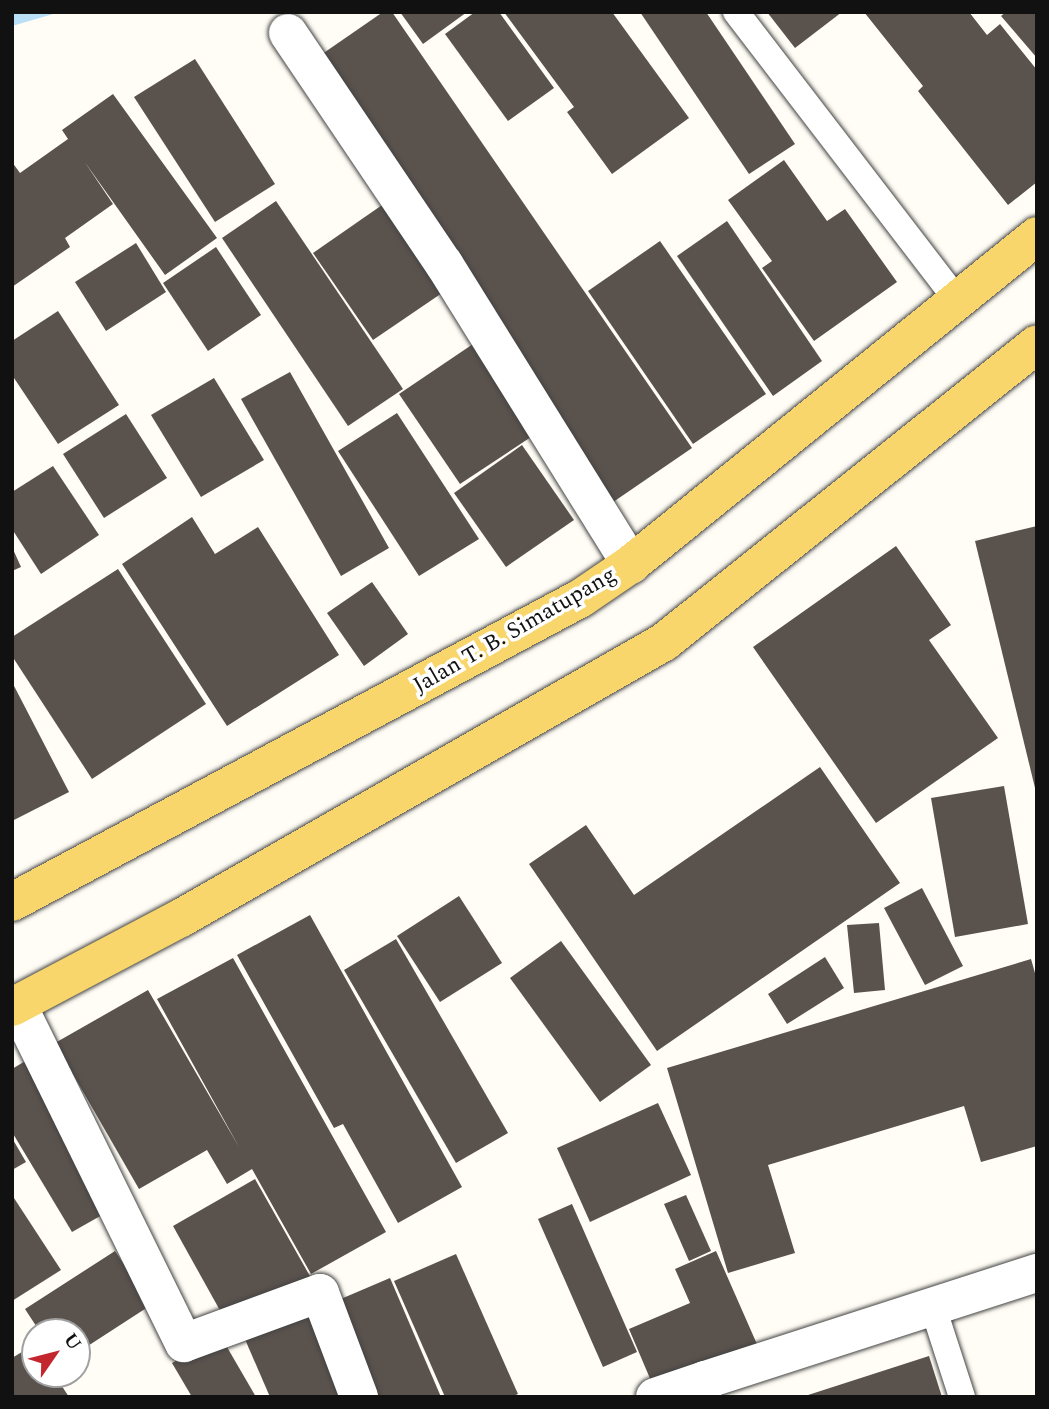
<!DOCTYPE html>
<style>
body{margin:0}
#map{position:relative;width:1049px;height:1409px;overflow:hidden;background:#fffdf5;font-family:Spectral,serif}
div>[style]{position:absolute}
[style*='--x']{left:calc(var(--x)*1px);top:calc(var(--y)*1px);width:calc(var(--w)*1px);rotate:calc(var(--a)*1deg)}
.water>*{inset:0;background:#b9e0f7}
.building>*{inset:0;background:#5a524d}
.roads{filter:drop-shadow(0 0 2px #444) drop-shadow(0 0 2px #444)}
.lane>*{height:26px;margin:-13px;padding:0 13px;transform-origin:13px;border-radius:13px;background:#fff}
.street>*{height:38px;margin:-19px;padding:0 19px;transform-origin:19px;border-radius:19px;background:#fff}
.primary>*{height:38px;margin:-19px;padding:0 19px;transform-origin:19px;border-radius:19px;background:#f9d66b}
span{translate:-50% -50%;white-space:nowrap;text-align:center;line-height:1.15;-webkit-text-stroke:7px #fff;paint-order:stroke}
.street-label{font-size:23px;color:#111}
.frame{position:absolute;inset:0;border:14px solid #111;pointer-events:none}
.north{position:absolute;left:21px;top:1318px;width:70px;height:70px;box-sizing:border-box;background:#fff;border:2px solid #a0a0a0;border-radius:50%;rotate:55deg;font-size:19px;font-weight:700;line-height:28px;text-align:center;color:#111}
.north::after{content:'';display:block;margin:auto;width:24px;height:32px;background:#c4262e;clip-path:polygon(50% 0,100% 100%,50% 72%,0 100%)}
</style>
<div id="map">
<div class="water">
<i style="clip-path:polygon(12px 12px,60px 12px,12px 26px)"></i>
</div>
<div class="building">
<i style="clip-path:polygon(383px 12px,392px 12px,692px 448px,603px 509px,312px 61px)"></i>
<i style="clip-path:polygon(400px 12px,467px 12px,423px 44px)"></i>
<i style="clip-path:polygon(475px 12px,499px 12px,554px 88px,508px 121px,445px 34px)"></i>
<i style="clip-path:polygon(504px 12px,612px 12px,689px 118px,612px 174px,567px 112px,574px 107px)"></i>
<i style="clip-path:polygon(640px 12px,706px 12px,795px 144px,749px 174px)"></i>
<i style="clip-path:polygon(767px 12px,842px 12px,795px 48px)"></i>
<i style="clip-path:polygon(864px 12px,969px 12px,987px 35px,1000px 24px,1037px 70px,1037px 182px,1008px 205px,918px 91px,923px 86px)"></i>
<i style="clip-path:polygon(1006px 12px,1037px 12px,1037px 58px,1001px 16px)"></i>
<i style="clip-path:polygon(195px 59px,275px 184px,215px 222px,134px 97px)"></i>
<i style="clip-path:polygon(113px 94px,217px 238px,165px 275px,84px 161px,113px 204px,65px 238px,70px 247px,12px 287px,12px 162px,20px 173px,68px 139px,62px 130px)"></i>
<i style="clip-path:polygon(784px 160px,827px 221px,845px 209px,897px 282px,814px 341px,762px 268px,772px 261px,728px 200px)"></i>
<i style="clip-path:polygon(276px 201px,403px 389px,348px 426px,222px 238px)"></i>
<i style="clip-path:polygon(385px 203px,445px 291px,373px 340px,313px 253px)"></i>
<i style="clip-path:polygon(727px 221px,822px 361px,773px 396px,677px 256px)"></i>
<i style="clip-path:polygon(660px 241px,766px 394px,693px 444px,588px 291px)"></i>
<i style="clip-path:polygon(136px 243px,166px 292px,106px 331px,75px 282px)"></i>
<i style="clip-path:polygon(216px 247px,261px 315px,208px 351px,163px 283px)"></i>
<i style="clip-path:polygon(58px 311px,119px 405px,58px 444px,12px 375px,12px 341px)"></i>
<i style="clip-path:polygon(476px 342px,537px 433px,460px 484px,399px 394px)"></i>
<i style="clip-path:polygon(290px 372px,389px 548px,341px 576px,241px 399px)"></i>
<i style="clip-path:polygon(214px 378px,264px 460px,201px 497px,151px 415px)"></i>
<i style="clip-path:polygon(397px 413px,479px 539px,419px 576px,338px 451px)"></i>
<i style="clip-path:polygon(126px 414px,167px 478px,104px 518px,63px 454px)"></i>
<i style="clip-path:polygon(522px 445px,574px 520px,506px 567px,454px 493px)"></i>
<i style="clip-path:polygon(53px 466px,99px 535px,41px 574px,12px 529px,12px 492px)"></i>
<i style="clip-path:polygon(192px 517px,215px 554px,258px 527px,339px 655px,227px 726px,122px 564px)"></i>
<i style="clip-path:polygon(1037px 526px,1037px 792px,1036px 792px,975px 541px)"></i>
<i style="clip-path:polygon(896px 546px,951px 625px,929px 640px,998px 738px,876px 823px,753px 647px)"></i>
<i style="clip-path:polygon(12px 547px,21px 567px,12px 571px)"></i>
<i style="clip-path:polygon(118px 569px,206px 704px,92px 779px,12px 656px,12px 637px)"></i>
<i style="clip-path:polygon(372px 582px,408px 634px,364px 666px,327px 613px)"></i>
<i style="clip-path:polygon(12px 682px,69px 792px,12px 821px)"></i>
<i style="clip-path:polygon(820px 767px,900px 883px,657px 1051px,529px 864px,586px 825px,634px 895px)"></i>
<i style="clip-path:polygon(1004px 786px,1028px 924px,955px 937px,931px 798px)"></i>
<i style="clip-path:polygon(922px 888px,963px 966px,925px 985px,884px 908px)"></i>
<i style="clip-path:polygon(459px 896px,502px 963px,440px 1002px,397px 936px)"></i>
<i style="clip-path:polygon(310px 915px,462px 1187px,398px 1223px,343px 1124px,334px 1128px,237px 955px)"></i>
<i style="clip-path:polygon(879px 923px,885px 990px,854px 993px,847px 925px)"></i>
<i style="clip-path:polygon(396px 939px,508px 1133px,456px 1163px,344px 970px)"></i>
<i style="clip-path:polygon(561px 941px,651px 1065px,600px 1102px,510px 978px)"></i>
<i style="clip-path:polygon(825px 957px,844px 988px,787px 1024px,768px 994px)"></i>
<i style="clip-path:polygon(233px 958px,386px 1232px,311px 1274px,252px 1169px,227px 1184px,207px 1150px,139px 1189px,55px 1043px,148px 990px,239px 1147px,157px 999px)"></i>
<i style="clip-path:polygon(1031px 959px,1037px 980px,1037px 1146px,981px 1162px,964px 1106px,768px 1165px,795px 1253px,728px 1273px,667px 1068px)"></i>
<i style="clip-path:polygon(37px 1054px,125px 1202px,72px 1232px,12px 1132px,12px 1069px)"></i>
<i style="clip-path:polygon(658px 1103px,691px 1175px,590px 1222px,557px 1148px)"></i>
<i style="clip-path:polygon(12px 1138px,26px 1162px,12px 1170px)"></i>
<i style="clip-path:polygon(255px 1179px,315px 1285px,232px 1332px,173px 1226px)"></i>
<i style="clip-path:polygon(12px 1195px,61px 1270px,12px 1301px)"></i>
<i style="clip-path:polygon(686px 1195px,711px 1251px,689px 1261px,664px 1204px)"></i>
<i style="clip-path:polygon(572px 1204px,637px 1352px,603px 1367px,538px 1219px)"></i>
<i style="clip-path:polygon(115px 1251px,151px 1305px,77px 1353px,77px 1332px,40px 1332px,25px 1309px)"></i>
<i style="clip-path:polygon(716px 1251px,760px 1351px,657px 1395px,629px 1329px,690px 1303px,675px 1269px)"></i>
<i style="clip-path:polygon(456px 1254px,518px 1394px,511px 1397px,445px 1397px,394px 1281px)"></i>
<i style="clip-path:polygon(390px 1278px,441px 1397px,360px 1397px,322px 1307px)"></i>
<i style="clip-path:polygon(310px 1300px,352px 1397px,270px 1397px,241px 1330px)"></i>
<i style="clip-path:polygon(220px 1335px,256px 1397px,192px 1397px,172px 1363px)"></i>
<i style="clip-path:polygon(35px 1344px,35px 1374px,54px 1374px,69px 1397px,12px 1397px,12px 1358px)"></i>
<i style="clip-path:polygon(929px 1356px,942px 1397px,805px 1397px,805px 1396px)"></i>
</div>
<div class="roads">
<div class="lane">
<i style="--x:736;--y:12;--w:367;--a:52.5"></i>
<i style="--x:932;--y:1304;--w:98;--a:72.1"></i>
</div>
<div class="street">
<i style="--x:288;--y:33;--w:279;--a:56"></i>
<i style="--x:444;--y:264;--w:354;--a:58.1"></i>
<i style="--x:17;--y:1004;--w:378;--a:63.8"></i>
<i style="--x:184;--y:1343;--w:145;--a:-20.2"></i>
<i style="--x:320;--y:1293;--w:111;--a:69.4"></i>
<i style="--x:705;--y:1380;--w:349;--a:-17.9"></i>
<i style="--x:655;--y:1397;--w:53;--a:-18.8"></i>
<i style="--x:705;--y:1380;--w:17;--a:103"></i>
</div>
<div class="primary">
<i style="--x:12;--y:902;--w:645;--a:-28.11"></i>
<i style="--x:581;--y:598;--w:60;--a:-34.2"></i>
<i style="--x:631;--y:564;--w:522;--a:-38.93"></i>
<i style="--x:12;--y:1007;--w:191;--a:-27.8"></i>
<i style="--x:181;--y:918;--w:556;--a:-29.74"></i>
<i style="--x:664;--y:642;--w:477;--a:-38.6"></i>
</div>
</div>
<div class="street-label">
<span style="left:515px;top:631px;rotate:-30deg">Jalan T. B. Simatupang</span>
</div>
<div class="frame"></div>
<div class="north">U</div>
</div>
